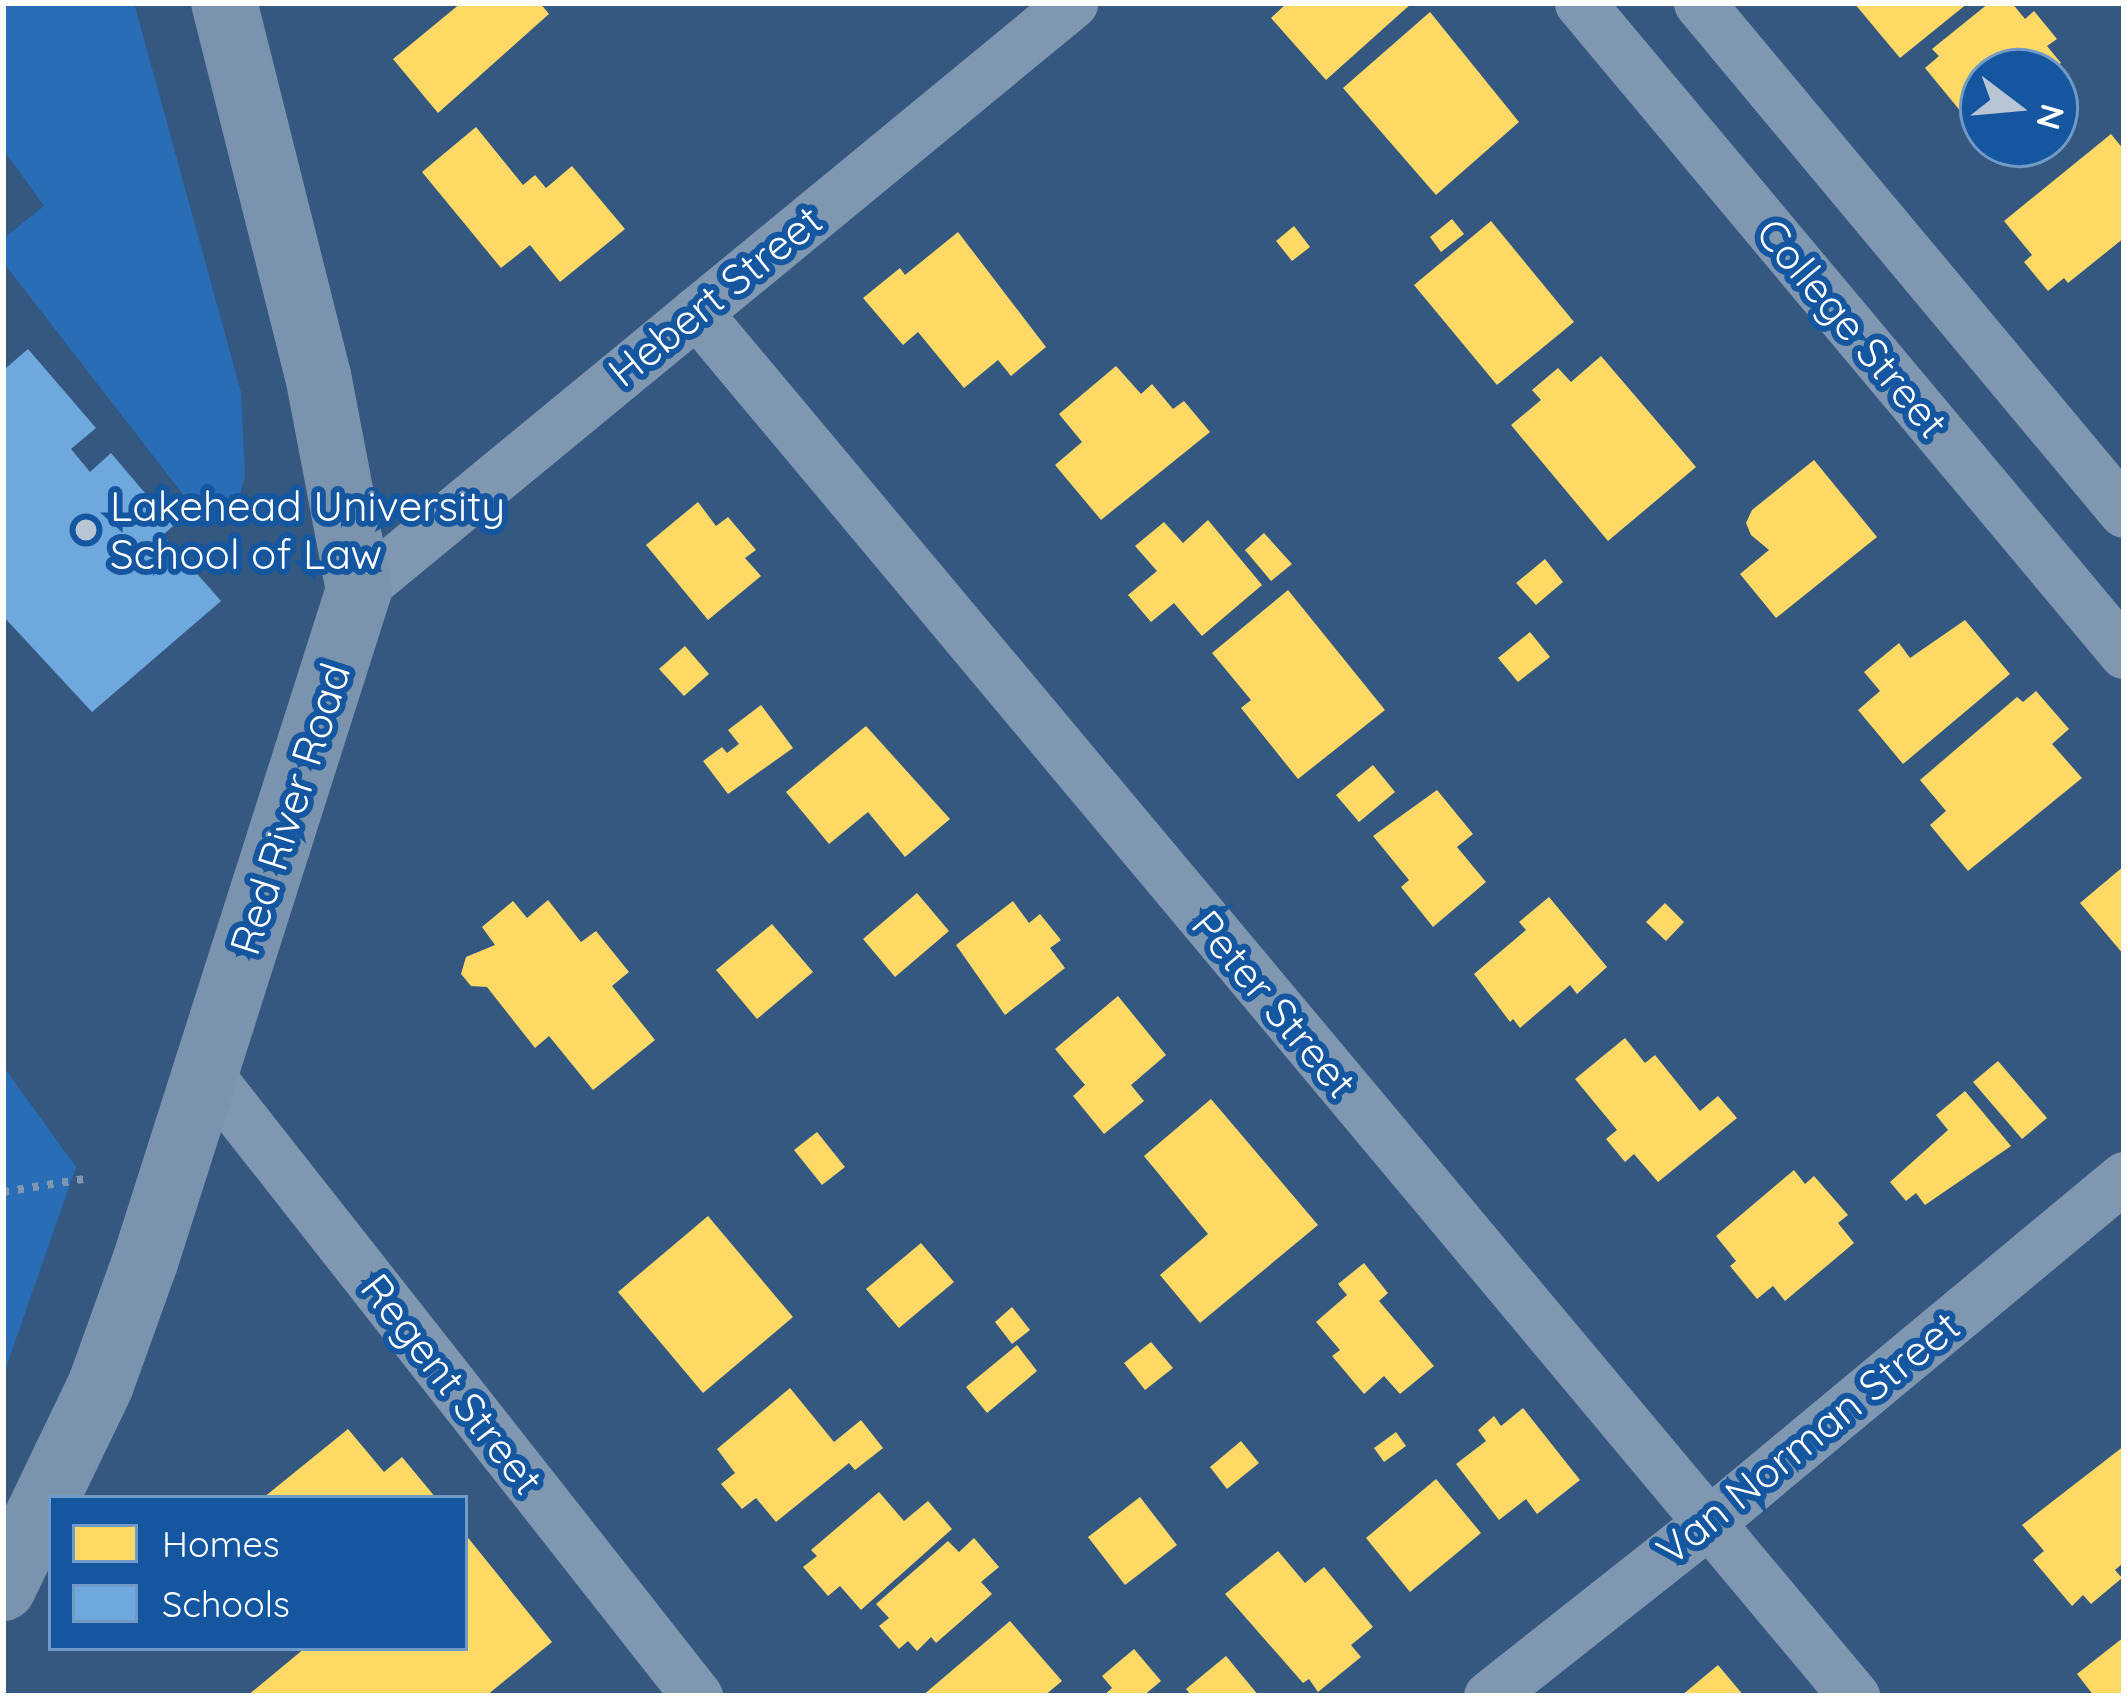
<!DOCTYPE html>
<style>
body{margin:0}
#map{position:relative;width:2127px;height:1699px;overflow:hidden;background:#345880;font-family:Quicksand,sans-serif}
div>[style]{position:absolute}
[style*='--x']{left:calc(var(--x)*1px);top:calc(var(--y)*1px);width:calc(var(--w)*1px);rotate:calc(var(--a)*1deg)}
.green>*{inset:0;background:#296db6}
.homes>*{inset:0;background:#ffd966}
.schools>*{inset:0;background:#6fa8dc}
.path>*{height:8px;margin-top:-4px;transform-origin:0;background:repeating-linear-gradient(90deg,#7f97b0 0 6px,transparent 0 15px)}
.minor>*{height:51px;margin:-25.5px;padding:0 25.5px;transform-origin:25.5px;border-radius:25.5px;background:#7f97b0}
.secondary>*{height:66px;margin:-33px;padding:0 33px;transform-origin:33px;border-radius:33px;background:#7a93ae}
.dots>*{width:33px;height:33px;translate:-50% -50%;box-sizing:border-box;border:6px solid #1456a0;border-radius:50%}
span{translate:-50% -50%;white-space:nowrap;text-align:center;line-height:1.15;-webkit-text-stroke:12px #1456a0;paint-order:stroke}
.street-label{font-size:42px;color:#fff}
.poi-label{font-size:42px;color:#fff}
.left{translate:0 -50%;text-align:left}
.frame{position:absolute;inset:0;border:6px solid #fff;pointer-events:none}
.legend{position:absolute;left:48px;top:1495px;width:420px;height:156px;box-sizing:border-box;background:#1456a0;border:3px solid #729ac6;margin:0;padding:15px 21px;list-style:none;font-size:36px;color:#fff}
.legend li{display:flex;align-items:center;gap:24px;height:60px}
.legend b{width:60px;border:3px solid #729ac6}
.north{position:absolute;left:1959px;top:48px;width:120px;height:120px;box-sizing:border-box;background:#1456a0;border:3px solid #729ac6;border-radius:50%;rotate:106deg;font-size:33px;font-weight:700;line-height:48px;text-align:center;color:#fff}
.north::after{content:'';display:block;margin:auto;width:42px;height:54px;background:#b8c5d3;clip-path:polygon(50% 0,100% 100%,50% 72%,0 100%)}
</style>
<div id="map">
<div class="green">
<i style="clip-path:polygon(3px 3px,134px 3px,241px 392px,245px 477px,233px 517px,206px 524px,3px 262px,3px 239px,44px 206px,3px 149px)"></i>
<i style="clip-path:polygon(3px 1066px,76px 1167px,3px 1376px)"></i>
</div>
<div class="homes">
<i style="clip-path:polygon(461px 3px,540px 3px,549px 14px,438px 113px,393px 59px)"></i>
<i style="clip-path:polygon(1287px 3px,1412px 3px,1326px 80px,1271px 18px)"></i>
<i style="clip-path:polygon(1854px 3px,1968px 3px,1900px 58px)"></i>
<i style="clip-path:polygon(1989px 3px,2012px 3px,2025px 19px,2034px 11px,2057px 39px,2047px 46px,2061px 63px,2050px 72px,1983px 72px,1983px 114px,1971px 124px,1925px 68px,1939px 56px,1932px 49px)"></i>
<i style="clip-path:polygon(1430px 12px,1519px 122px,1436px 195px,1343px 88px)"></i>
<i style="clip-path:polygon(476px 127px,523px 185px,535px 175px,546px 188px,572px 166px,625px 229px,560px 282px,530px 245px,501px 268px,422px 172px)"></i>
<i style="clip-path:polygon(2111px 134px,2124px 150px,2124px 238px,2068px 283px,2064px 278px,2048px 291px,2024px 262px,2032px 255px,2004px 221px)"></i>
<i style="clip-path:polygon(1452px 219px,1464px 234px,1441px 252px,1430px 237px)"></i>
<i style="clip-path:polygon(1491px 221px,1574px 322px,1497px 385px,1414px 285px)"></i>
<i style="clip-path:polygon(1294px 226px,1310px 247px,1292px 261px,1276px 241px)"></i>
<i style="clip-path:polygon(958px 232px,1046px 347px,1011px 376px,998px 360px,964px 388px,918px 332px,903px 345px,863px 298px,900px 268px,905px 275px)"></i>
<i style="clip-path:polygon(1601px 356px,1696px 467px,1608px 541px,1511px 425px,1541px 400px,1532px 390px,1558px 368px,1571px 382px)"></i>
<i style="clip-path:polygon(1116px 366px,1141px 394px,1152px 384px,1173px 409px,1184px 401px,1210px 432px,1101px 520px,1055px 465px,1082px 442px,1059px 414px)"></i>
<i style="clip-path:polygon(1814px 460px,1877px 537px,1776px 618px,1740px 574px,1769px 550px,1751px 535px,1746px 523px,1752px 510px)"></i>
<i style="clip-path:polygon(698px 502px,716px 526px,728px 517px,756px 550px,745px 558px,761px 576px,708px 620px,646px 545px)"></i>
<i style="clip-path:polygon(1208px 520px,1262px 585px,1202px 636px,1174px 603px,1151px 622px,1128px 595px,1157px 571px,1135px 546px,1164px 522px,1183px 543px)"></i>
<i style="clip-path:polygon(1264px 533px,1292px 564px,1271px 581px,1245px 550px)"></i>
<i style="clip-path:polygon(1545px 559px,1563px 582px,1536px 605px,1516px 583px)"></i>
<i style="clip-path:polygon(1288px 590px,1385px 710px,1298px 779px,1241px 708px,1251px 700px,1212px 653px)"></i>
<i style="clip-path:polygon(1965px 620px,2010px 674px,1903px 764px,1858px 710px,1880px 691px,1864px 672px,1899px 643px,1910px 658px)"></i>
<i style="clip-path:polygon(1530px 632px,1550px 657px,1518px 682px,1498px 658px)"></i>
<i style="clip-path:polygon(685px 646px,709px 674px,684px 696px,659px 669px)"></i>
<i style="clip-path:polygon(2036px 691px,2069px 729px,2052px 744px,2082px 778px,1968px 871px,1930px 825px,1946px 811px,1920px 780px,2017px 697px,2023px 702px)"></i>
<i style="clip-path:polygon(761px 705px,793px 748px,728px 794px,703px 761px,722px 747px,727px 753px,739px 744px,728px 730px)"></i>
<i style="clip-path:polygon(866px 726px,950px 819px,905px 857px,868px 812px,829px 844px,786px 792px)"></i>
<i style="clip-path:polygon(1373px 765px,1395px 792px,1359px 822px,1336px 795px)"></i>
<i style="clip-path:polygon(1437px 790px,1473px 834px,1457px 847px,1486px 882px,1433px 927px,1401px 887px,1409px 880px,1373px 836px)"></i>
<i style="clip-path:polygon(2124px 866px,2124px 955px,2080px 903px)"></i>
<i style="clip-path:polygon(917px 893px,949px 931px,895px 977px,863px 939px)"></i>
<i style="clip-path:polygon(1549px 897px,1607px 967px,1577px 994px,1570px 985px,1520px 1028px,1513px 1019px,1510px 1022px,1474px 974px,1526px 930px,1519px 922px)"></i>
<i style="clip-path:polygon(548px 900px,581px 942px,596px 931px,629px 972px,612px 986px,655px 1040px,593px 1090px,549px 1036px,535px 1048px,487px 987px,471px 986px,461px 974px,466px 957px,495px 945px,482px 927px,513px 901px,527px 918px)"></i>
<i style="clip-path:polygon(1013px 901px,1029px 923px,1040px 914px,1061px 940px,1050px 948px,1065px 968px,1005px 1015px,956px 945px)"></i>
<i style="clip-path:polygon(1665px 903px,1684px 922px,1666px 941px,1646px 922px)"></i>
<i style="clip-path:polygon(772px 924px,813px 972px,757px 1019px,716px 970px)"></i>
<i style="clip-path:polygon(1118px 996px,1166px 1055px,1131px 1085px,1144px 1101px,1104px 1134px,1073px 1096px,1085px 1085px,1055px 1049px)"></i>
<i style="clip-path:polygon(1625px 1038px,1645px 1063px,1655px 1055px,1700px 1111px,1718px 1096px,1737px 1118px,1658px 1182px,1634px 1154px,1625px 1162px,1606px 1139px,1617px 1130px,1575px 1079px)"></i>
<i style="clip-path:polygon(1998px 1061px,2047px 1118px,2022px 1139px,1973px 1082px)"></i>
<i style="clip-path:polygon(1965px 1091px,2011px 1146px,1925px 1205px,1916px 1193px,1906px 1201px,1890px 1182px,1948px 1130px,1936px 1115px)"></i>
<i style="clip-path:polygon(1211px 1099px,1318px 1225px,1200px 1323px,1160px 1275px,1208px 1234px,1144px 1156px)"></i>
<i style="clip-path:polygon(817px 1132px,845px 1167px,822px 1185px,794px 1150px)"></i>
<i style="clip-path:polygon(1794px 1170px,1805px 1184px,1814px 1176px,1848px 1215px,1838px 1223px,1854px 1243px,1785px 1301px,1773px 1286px,1757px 1299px,1730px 1266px,1736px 1261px,1716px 1236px)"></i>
<i style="clip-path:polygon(708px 1216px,793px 1317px,703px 1393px,618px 1292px)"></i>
<i style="clip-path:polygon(921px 1243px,954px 1282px,899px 1328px,866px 1289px)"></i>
<i style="clip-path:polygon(1364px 1263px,1388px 1293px,1379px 1301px,1434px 1366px,1400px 1394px,1384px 1376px,1364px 1394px,1332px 1356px,1340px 1350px,1316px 1322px,1347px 1295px,1338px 1284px)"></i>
<i style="clip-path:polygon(1012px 1307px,1030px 1330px,1012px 1344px,995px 1322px)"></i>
<i style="clip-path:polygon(1151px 1342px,1173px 1368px,1145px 1390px,1124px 1363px)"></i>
<i style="clip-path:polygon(1017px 1345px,1037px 1371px,987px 1413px,966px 1387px)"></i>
<i style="clip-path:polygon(790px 1388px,834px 1442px,861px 1420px,883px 1448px,855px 1470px,849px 1463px,776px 1522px,756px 1498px,742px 1509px,721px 1484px,735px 1473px,717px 1449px)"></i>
<i style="clip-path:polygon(1523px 1408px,1580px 1480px,1537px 1514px,1526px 1499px,1499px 1520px,1456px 1464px,1486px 1441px,1478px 1430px,1494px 1416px,1501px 1426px)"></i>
<i style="clip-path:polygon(348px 1429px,384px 1472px,402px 1457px,436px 1498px,263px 1498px)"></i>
<i style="clip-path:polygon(1396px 1432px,1406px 1446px,1384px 1462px,1374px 1448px)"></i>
<i style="clip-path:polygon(1241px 1441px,1259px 1463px,1227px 1489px,1210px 1467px)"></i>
<i style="clip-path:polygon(2124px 1446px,2124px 1562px,2115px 1570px,2122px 1578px,2091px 1604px,2083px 1595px,2072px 1606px,2033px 1560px,2044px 1551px,2022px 1525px)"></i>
<i style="clip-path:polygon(1436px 1479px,1481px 1533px,1410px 1592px,1366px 1538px)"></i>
<i style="clip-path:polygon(879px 1492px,904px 1521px,928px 1501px,952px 1529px,861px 1610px,840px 1586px,828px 1596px,803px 1567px,817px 1556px,811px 1550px)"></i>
<i style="clip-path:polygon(1140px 1497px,1177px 1545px,1125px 1585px,1088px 1537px)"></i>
<i style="clip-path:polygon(465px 1534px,552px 1642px,486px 1696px,247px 1696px,305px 1648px,465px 1648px)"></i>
<i style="clip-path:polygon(974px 1538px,999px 1567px,981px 1582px,992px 1594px,936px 1643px,931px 1637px,917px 1651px,908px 1641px,899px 1649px,879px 1626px,889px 1618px,876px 1604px,948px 1541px,959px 1552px)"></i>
<i style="clip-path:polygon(1278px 1551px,1305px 1583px,1324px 1567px,1373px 1627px,1351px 1645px,1361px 1657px,1318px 1692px,1309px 1679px,1303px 1683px,1225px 1594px)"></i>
<i style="clip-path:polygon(1010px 1621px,1062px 1681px,1044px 1696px,922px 1696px)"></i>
<i style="clip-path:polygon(2124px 1637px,2124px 1696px,2094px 1696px,2077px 1674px)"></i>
<i style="clip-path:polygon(1134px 1649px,1161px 1681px,1143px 1696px,1103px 1696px,1112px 1688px,1102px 1676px)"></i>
<i style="clip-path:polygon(1226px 1656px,1259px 1696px,1192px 1696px,1186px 1689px)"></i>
<i style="clip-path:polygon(1718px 1665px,1744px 1696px,1681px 1696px)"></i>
</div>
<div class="schools">
<i style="clip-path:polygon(28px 349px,96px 428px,71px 449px,90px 472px,111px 453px,173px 526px,163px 535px,221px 601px,92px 712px,3px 616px,3px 365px,6px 368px)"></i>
</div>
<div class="path">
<i style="--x:3;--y:1192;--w:87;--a:-9.2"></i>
</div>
<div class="minor">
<i style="--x:1580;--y:3;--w:848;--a:50.07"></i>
<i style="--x:1699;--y:3;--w:663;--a:50.14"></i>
<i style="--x:696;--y:312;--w:1805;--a:50.08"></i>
<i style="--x:359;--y:590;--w:924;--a:-39.46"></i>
<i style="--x:206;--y:1072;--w:794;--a:51.8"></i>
<i style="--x:1489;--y:1696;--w:279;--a:-38.3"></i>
<i style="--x:1708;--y:1523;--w:541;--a:-39.75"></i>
</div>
<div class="secondary">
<i style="--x:3;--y:1588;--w:226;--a:-64.3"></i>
<i style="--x:101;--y:1384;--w:130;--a:-70.2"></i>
<i style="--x:145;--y:1262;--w:705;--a:-72.34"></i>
<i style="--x:359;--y:590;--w:218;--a:-100.8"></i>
<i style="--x:318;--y:376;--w:385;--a:-104.1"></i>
</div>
<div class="dots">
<i style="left:86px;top:530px;background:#b8c5d3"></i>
</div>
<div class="street-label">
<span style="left:715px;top:296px;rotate:-39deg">Hebert Street</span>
<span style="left:1852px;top:328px;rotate:50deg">College Street</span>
<span style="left:290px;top:809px;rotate:-72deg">Red River Road</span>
<span style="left:1274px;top:1004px;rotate:50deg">Peter Street</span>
<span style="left:452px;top:1384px;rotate:52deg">Regent Street</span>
<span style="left:1808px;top:1438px;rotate:-39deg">Van Norman Street</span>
</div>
<div class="poi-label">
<span class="left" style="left:110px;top:530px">Lakehead University<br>School of Law</span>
</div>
<div class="frame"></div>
<ul class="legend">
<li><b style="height:33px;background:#ffd966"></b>Homes</li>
<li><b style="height:33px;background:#6fa8dc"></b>Schools</li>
</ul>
<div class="north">N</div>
</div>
